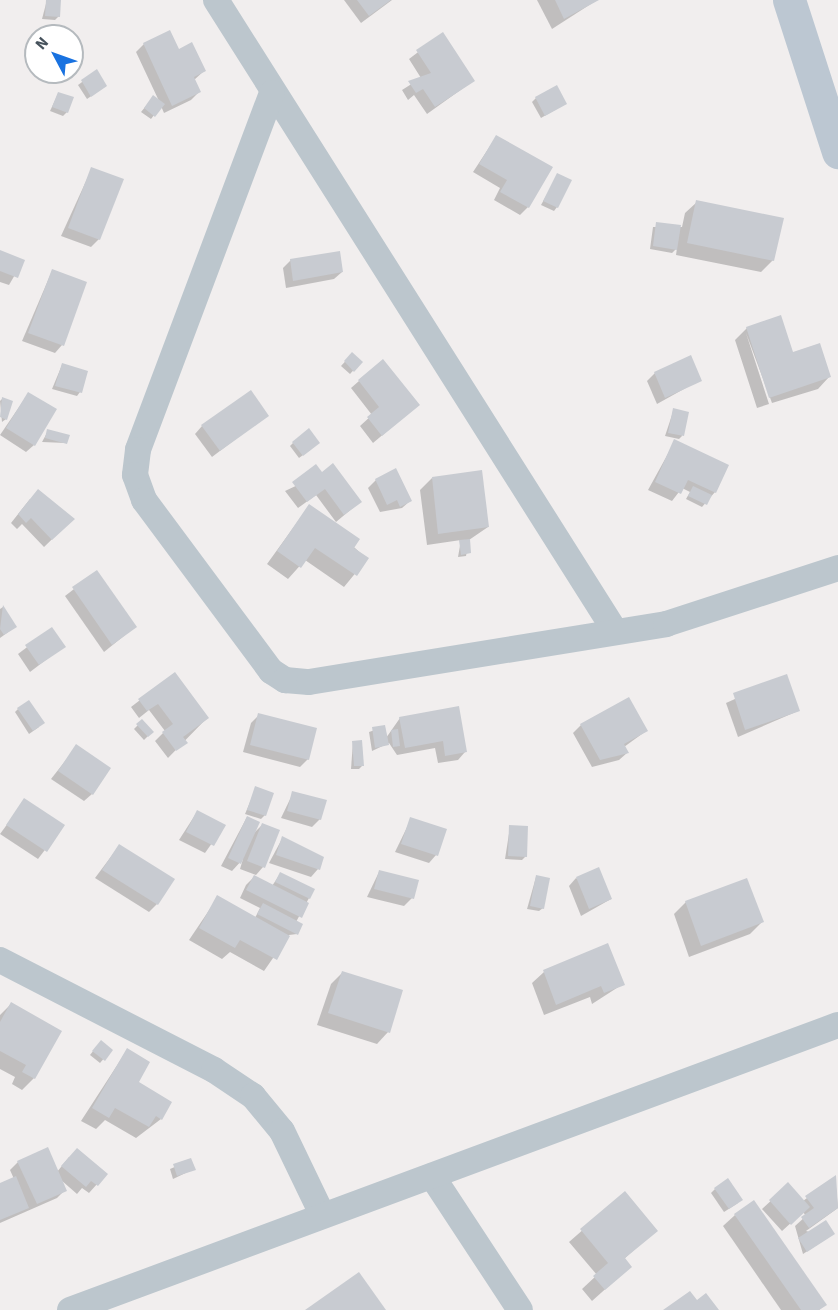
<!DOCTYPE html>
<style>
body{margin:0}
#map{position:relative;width:838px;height:1310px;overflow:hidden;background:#f1eeee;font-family:"Source Sans 3",sans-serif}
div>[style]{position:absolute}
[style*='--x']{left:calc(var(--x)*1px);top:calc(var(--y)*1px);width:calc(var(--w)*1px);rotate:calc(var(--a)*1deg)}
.shadow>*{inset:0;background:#0003}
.building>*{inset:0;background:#c8cbd1}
.street>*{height:26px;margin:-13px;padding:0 13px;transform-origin:13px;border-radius:13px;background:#bcc6cd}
.secondary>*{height:33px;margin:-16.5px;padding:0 16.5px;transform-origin:16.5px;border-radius:16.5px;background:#bcc7d2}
span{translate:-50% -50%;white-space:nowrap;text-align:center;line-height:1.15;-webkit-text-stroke:5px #fff;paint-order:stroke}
.north{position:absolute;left:24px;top:24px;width:60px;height:60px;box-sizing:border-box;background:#fff;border:2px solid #b5babe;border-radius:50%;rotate:311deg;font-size:16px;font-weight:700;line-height:24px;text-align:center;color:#46525c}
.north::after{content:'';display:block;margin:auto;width:21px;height:27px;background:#1972e0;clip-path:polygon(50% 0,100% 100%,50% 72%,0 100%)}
</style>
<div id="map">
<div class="shadow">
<i style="clip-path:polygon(47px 0,59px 16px,55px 20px,42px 19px)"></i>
<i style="clip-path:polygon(344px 0,392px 0,361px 23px)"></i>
<i style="clip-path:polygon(537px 0,597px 0,552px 29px)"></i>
<i style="clip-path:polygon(442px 34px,473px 81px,427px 114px,414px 95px,408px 100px,402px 90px,421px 78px,409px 59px)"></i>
<i style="clip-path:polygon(144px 44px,178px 51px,204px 71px,194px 80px,199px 92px,191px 100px,164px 113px,161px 106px,151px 119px,141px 112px,150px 101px,159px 101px,136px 52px)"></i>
<i style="clip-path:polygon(96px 72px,106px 86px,87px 99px,78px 85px)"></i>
<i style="clip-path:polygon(58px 94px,67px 112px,63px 116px,50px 111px)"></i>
<i style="clip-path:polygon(536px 98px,565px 104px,541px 118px,532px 102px)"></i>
<i style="clip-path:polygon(496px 137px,528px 207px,520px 215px,494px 200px,500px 188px,473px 172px)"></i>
<i style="clip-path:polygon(92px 168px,99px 239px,91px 247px,61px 236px)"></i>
<i style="clip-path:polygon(558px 175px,557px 207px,554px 211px,541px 205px)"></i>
<i style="clip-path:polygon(697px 202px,773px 260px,761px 272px,676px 255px,677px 248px,672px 253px,650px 249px,653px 227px,682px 227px,685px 213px)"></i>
<i style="clip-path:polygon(0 252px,23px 261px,9px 285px,0 282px)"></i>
<i style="clip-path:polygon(291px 260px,342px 272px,334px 279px,286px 288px,283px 268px)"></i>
<i style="clip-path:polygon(52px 271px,62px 345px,55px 353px,22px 341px)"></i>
<i style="clip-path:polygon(747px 328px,792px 353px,829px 377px,818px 389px,772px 403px,746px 333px,769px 404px,757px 408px,735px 340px)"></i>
<i style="clip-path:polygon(352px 354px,361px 362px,350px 374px,341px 366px)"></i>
<i style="clip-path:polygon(62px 365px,80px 392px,77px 396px,52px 389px)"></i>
<i style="clip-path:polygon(655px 373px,700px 380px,657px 404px,647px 381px)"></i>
<i style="clip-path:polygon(359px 381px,418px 405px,373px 443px,360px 426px,372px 415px,351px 388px)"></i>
<i style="clip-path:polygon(28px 394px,34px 445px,26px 452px,0 435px)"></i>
<i style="clip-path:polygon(2px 399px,6px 419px,2px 422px,0 401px)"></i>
<i style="clip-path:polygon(674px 409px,682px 436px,679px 439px,665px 436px)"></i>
<i style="clip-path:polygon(267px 415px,212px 457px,195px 434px,202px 426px)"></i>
<i style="clip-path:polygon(48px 431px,66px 443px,42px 442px)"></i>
<i style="clip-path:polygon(675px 441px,715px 492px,702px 507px,686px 499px,690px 492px,682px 488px,672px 501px,648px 490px)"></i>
<i style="clip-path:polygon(293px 443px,315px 446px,299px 458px,290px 446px)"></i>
<i style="clip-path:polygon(321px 474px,360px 502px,336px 522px,316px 495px,298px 508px,285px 491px)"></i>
<i style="clip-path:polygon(432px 478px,488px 527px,469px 540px,466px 556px,458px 557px,461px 540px,427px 545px,420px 490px)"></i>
<i style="clip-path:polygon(376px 480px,410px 501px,402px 508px,380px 512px,368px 488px)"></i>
<i style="clip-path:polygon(30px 499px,73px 519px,44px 547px,22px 524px,17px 529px,11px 523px)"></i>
<i style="clip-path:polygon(309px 506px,367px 559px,344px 587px,305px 560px,288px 579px,267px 564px)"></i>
<i style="clip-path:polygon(96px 572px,135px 627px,104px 652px,65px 596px)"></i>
<i style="clip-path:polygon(3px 607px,15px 627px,0 638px,0 609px)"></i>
<i style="clip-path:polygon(51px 629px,64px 646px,30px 672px,18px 654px)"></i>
<i style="clip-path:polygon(174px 674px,207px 718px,168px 758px,155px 741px,165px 731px,149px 710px,139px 718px,131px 707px)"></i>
<i style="clip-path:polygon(786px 676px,798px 711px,738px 737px,726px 703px)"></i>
<i style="clip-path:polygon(18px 709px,39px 727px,29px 734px,15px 712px)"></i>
<i style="clip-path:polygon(259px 715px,308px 759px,300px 767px,243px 752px,251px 723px)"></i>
<i style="clip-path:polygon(400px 718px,465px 752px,458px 760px,438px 763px,435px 748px,397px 755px,389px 743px,372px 751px,369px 732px,384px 727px,386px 738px)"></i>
<i style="clip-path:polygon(142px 721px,152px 732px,144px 740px,134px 729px)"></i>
<i style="clip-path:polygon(581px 725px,646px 731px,624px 747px,627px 753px,619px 760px,592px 767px,573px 733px)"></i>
<i style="clip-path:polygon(353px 742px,363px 765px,359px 769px,351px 769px)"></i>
<i style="clip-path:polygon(77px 746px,92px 794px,84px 801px,51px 779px)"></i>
<i style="clip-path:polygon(256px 788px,265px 815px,261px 819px,245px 814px)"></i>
<i style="clip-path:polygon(293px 793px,320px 819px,312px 827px,281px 818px)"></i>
<i style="clip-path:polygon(25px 800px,63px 826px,38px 859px,0 834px)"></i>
<i style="clip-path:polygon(197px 812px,224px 826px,205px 853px,179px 840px)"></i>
<i style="clip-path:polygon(247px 817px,253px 834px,262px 825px,263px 867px,256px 875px,240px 869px,243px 859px,232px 871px,221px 866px)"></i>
<i style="clip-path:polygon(411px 819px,436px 855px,429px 863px,395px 852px)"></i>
<i style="clip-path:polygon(510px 827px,526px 856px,522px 860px,505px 859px)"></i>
<i style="clip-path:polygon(283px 837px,318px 869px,311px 877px,269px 863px)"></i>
<i style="clip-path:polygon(119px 846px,157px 904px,149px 912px,95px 878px)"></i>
<i style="clip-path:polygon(379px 872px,412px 898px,404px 906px,367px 897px)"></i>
<i style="clip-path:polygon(280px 874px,309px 898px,296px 922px,297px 934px,289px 935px,264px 971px,230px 952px,222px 959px,189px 940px,218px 897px,255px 918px,260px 908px,240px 898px,246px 885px,254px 877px,272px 886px)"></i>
<i style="clip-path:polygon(536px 877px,543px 908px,539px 911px,527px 909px)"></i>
<i style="clip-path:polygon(576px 878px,611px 899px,581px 916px,569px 886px)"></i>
<i style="clip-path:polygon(686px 902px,762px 922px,750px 934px,689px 957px,674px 914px)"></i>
<i style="clip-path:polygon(608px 945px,623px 984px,592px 1004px,590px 997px,544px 1015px,532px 983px,544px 972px)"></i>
<i style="clip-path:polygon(342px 973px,388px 1032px,377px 1044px,317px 1025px,331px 984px)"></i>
<i style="clip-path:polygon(11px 1004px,34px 1078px,22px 1090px,12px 1084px,15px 1077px,0 1069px,0 1015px)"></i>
<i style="clip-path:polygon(97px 1046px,111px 1050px,100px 1063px,90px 1055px)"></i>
<i style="clip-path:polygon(127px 1050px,136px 1083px,161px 1119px,136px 1138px,105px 1120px,96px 1129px,81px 1121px)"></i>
<i style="clip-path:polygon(69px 1157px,106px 1174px,89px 1193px,82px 1188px,77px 1194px,61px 1180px,65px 1190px,57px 1198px,0 1223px,0 1184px,14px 1179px,10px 1170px,18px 1162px,57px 1172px)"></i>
<i style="clip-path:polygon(191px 1160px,194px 1169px,173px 1179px,170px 1169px)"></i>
<i style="clip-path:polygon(835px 1177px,838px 1208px,806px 1231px,829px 1237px,803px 1254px,795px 1226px,806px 1216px,803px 1212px,782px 1231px,762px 1209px,788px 1185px,803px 1201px)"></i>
<i style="clip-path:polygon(715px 1189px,738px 1203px,724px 1212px,711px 1193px)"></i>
<i style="clip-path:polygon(625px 1193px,656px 1230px,624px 1259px,630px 1267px,592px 1301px,582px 1289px,597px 1275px,569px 1242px)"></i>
<i style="clip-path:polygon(735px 1215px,825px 1305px,819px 1310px,781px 1310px,723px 1226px)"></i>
</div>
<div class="building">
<i style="clip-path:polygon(46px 0,61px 0,60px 17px,45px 16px)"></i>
<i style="clip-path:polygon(357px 0,391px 0,369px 16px)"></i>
<i style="clip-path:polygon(555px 0,599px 0,564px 19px)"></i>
<i style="clip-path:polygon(170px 30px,179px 49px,192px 42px,206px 71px,194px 77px,201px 92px,172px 106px,143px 43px)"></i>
<i style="clip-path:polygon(443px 32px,475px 81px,435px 107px,423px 89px,416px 93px,408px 81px,431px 73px,416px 50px)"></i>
<i style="clip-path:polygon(97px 69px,107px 86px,91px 97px,81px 80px)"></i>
<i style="clip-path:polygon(557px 85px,567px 104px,545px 116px,535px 97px)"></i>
<i style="clip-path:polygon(58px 92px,74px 97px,68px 113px,52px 107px)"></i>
<i style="clip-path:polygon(153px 95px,165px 104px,155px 117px,144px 108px)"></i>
<i style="clip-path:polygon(496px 135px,553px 167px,529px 208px,500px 192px,507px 180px,479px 164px)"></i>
<i style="clip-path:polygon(91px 167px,124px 179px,100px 240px,68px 228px)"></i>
<i style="clip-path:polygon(557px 173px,572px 180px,558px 208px,543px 201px)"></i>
<i style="clip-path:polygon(696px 200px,784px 218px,774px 261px,687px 243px)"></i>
<i style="clip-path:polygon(656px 222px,681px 225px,677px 250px,653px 246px)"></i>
<i style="clip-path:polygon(0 250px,25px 260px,18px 278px,0 271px)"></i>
<i style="clip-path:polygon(340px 251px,343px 272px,293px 281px,290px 259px)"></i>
<i style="clip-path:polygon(52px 269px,87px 282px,64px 346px,28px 333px)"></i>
<i style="clip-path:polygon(781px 315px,793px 352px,820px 343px,831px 377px,769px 398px,746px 327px)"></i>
<i style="clip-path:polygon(352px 352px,363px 362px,354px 372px,344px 361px)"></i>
<i style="clip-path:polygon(691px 355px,702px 381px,665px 398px,654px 372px)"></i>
<i style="clip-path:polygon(383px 359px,420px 405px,382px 436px,367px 417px,379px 407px,358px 380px)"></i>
<i style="clip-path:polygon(62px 363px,88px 371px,82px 393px,55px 386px)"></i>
<i style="clip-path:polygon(251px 390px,269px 416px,220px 451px,201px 425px)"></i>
<i style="clip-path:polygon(28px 392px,57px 409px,35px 446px,6px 428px)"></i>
<i style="clip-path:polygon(2px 397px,13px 401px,7px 420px,0 417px)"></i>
<i style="clip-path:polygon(673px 408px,689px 412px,684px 436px,668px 433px)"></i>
<i style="clip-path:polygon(309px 428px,320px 443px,303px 456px,292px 442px)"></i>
<i style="clip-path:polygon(47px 429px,70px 435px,67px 444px,45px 438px)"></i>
<i style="clip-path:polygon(674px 439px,729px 465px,716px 493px,688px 480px,681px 494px,655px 482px)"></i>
<i style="clip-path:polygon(333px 463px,362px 502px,344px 515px,325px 489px,307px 502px,292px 482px,316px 464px,322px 472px)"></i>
<i style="clip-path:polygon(396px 468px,412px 501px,400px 507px,397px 500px,387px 505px,375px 479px)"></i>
<i style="clip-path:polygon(482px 470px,489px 527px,438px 534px,432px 477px)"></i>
<i style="clip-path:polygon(693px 486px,712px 495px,707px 505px,688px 496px)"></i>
<i style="clip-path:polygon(38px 489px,75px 519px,52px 540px,31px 518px,26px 523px,18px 514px)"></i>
<i style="clip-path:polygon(309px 504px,360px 539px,354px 548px,369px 558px,357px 576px,315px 548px,301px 568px,277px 551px)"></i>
<i style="clip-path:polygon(470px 539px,471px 553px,461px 555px,459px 540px)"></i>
<i style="clip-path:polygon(97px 570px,137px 627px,112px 645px,72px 587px)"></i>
<i style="clip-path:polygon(3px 605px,17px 627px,4px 635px,0 629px)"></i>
<i style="clip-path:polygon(52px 627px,66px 647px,39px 665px,25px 645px)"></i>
<i style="clip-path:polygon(175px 672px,209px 718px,183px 737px,188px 743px,176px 751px,162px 732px,173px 724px,158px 704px,147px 711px,138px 699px)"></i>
<i style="clip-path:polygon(787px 674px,800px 711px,745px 730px,733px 693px)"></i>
<i style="clip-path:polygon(629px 697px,648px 731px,624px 744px,629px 753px,600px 760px,580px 724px)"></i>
<i style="clip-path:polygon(29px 700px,45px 723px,33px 731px,17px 708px)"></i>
<i style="clip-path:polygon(459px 706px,467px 752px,445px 756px,443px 741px,405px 748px,399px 717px)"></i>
<i style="clip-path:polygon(258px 713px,317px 728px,309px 760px,250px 745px)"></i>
<i style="clip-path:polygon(142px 719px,154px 732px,148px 737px,136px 724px)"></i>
<i style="clip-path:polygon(385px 725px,389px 745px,375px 748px,372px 727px)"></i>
<i style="clip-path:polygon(398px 729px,400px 746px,393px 747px,391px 730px)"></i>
<i style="clip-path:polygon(362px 740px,364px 766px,354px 766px,352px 741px)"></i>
<i style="clip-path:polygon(76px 744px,111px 768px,93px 795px,58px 771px)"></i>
<i style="clip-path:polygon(255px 786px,274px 793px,266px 816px,247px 810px)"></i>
<i style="clip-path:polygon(292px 791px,327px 800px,321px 820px,287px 811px)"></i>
<i style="clip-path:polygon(24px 798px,65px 825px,47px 852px,6px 825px)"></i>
<i style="clip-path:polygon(197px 810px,226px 825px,214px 846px,186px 832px)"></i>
<i style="clip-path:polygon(247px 816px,260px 822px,241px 864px,228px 858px)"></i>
<i style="clip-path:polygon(410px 817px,447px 829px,438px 856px,401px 844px)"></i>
<i style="clip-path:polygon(262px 823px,280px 830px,265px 868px,247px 861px)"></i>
<i style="clip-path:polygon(509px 825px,528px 826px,527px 857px,508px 856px)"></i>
<i style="clip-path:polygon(282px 836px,324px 857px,320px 870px,276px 855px)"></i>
<i style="clip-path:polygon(119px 844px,175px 879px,158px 905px,102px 870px)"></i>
<i style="clip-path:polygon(599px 867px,612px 899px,589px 909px,576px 877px)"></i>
<i style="clip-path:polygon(379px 870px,419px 880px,414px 899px,374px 889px)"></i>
<i style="clip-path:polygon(280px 872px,315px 889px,310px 899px,275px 882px)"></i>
<i style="clip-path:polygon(254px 875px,309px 903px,302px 918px,246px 890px)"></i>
<i style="clip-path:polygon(536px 875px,550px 878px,544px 909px,530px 906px)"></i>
<i style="clip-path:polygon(747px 878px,764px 922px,701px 946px,685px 901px)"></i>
<i style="clip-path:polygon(217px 895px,290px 936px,277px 960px,240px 940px,235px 948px,199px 928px)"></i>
<i style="clip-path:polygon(263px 903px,303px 924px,298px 935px,257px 914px)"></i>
<i style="clip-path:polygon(608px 943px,625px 985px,604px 993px,601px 986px,556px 1005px,543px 970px)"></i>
<i style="clip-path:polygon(342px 971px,403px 990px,390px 1033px,328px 1013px)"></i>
<i style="clip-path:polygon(11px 1002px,62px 1031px,35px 1079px,22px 1072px,26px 1065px,0 1051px,0 1022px)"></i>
<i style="clip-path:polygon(101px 1040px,113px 1050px,105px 1061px,92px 1051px)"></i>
<i style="clip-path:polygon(127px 1048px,150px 1062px,139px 1082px,172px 1102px,162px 1120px,156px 1116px,149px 1127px,115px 1108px,109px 1118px,92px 1108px)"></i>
<i style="clip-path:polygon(48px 1147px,67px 1191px,37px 1204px,17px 1161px)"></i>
<i style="clip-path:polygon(77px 1148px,108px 1174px,98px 1186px,91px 1181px,86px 1187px,61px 1166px)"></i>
<i style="clip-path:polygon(191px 1158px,196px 1170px,177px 1176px,173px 1164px)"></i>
<i style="clip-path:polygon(836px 1175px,838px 1208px,809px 1228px,801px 1217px,814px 1208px,805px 1196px)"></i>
<i style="clip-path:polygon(16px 1176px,29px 1208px,0 1220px,0 1183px)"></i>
<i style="clip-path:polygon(728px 1178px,743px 1200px,729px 1209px,714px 1188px)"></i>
<i style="clip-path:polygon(788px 1182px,810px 1207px,791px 1225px,769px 1200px)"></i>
<i style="clip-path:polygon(625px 1191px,658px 1231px,625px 1258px,632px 1267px,605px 1290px,593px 1276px,608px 1263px,580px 1229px)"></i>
<i style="clip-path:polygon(754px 1200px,827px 1305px,819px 1310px,801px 1310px,734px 1214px)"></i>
<i style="clip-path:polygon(826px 1220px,835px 1234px,807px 1252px,798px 1238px)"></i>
<i style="clip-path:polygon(359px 1272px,386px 1310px,305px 1310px)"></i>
<i style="clip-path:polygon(690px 1291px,697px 1300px,706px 1293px,719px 1310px,663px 1310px)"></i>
</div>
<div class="street">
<i style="--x:216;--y:0;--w:747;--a:57.69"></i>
<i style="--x:272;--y:93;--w:381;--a:110.6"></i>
<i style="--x:138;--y:450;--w:25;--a:97"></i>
<i style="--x:135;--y:475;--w:27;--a:70"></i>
<i style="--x:144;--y:500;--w:213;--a:53.4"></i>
<i style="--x:271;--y:671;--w:17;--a:33"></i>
<i style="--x:285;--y:680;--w:24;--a:5"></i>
<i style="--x:309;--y:682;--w:362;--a:-9.2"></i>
<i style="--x:666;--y:624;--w:181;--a:-18"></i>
<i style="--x:0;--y:960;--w:241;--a:27.2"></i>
<i style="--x:214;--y:1070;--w:47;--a:33.7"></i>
<i style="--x:253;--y:1096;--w:45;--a:50.4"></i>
<i style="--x:282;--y:1131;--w:92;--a:64.3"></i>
<i style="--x:432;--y:1176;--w:160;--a:56.7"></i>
<i style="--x:70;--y:1310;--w:819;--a:-20.36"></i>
</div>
<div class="secondary">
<i style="--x:789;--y:0;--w:160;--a:72.1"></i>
</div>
<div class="north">N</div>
</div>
